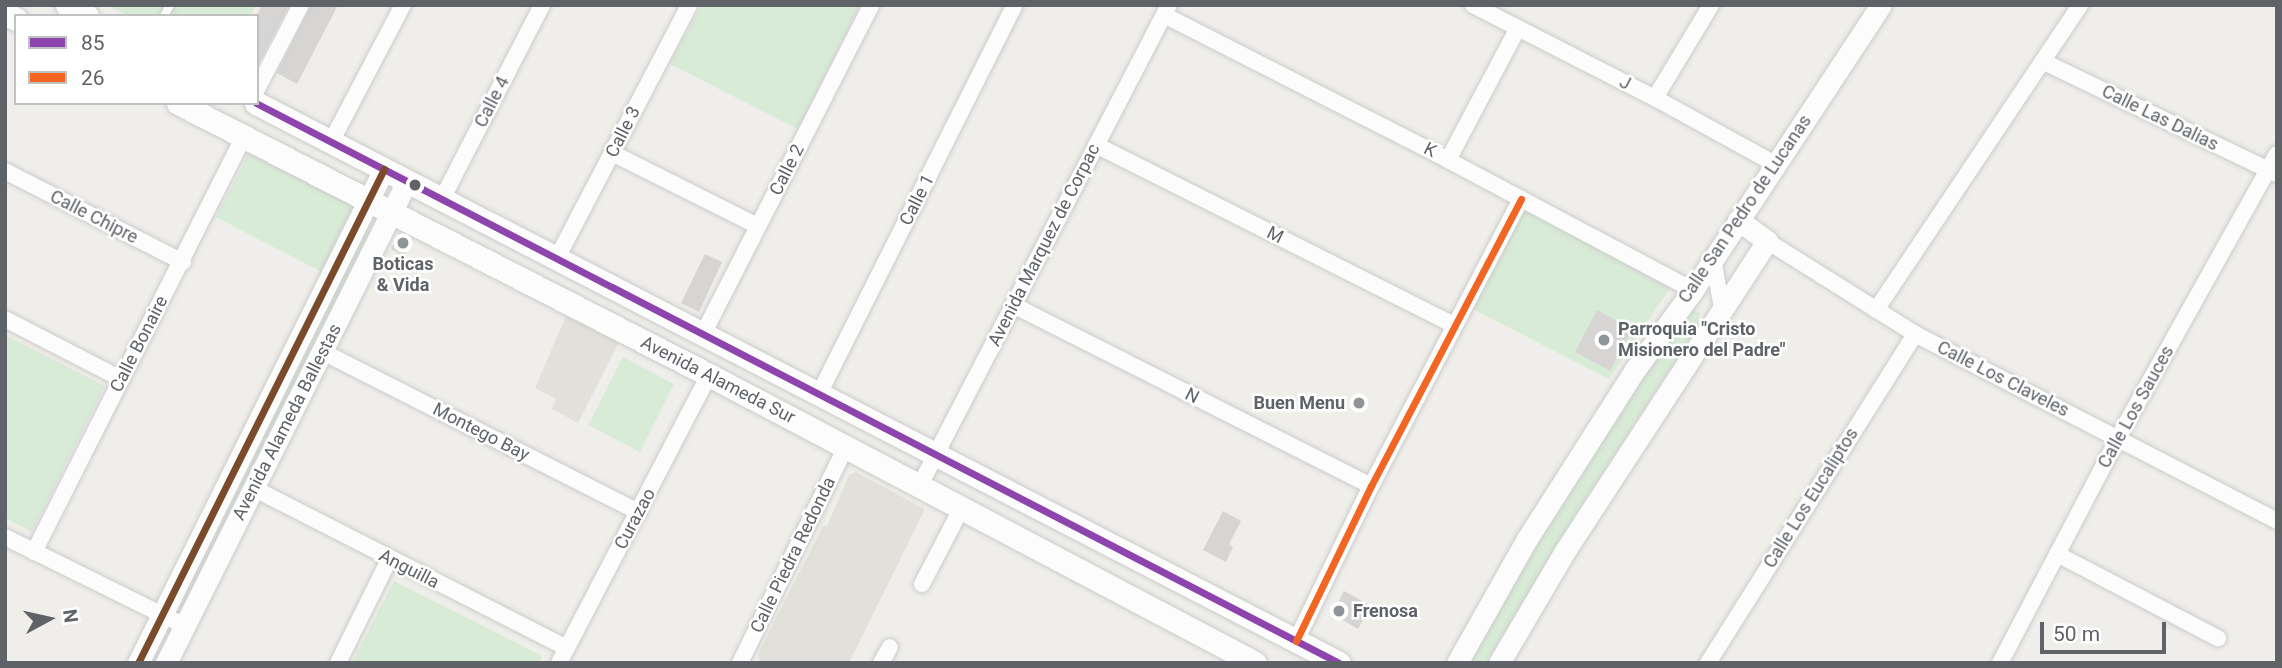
<!DOCTYPE html>
<style>
body{margin:0}
#map{position:relative;width:2282px;height:668px;overflow:hidden;background:#efeeea;font-family:Roboto,sans-serif}
div>[style]{position:absolute}
[style*='--x']{left:calc(var(--x)*1px);top:calc(var(--y)*1px);width:calc(var(--w)*1px);rotate:calc(var(--a)*1deg)}
.education>*{inset:0;background:#e2e0da}
.green>*{inset:0;background:#d8ebd6}
.building>*{inset:0;background:#d6d5d3}
.roads{filter:drop-shadow(0 0 2px #cbcccc) drop-shadow(0 0 2px #cbcccc)}
.service>*{height:8px;margin:-4px;padding:0 4px;transform-origin:4px;border-radius:4px;background:#fdfcfc}
.minor>*{height:16px;margin:-8px;padding:0 8px;transform-origin:8px;border-radius:8px;background:#fdfcfc}
.tertiary>*{height:21px;margin:-10.5px;padding:0 10.5px;transform-origin:10.5px;border-radius:10.5px;background:#fdfcfc}
.secondary>*{height:23px;margin:-11.5px;padding:0 11.5px;transform-origin:11.5px;border-radius:11.5px;background:#fdfcfc}
.bus-1>*{height:7px;margin:-3.5px;padding:0 3.5px;transform-origin:3.5px;border-radius:3.5px;background:#8e44ad}
.bus-2>*{height:7px;margin:-3.5px;padding:0 3.5px;transform-origin:3.5px;border-radius:3.5px;background:#f26522}
.bus-3>*{height:7px;margin:-3.5px;padding:0 3.5px;transform-origin:3.5px;border-radius:3.5px;background:#7a4b2a}
.dots>*{width:19px;height:19px;translate:-50% -50%;box-sizing:border-box;border:4px solid #fff;border-radius:50%}
span{translate:-50% -50%;white-space:nowrap;text-align:center;line-height:1.15;-webkit-text-stroke:5px #fff;paint-order:stroke}
.street-label{font-size:18px;color:#5f6368}
.poi-label{font-size:18px;color:#5f6368;font-weight:700}
.left{translate:0 -50%;text-align:left}
.right{translate:-100% -50%;text-align:right}
.frame{position:absolute;inset:0;border:7px solid #5f6368;pointer-events:none}
.legend{position:absolute;left:14px;top:14px;width:245px;height:91px;box-sizing:border-box;background:#fff;border:2px solid #bfc1c3;margin:0;padding:9px 12px;list-style:none;font-size:21px;color:#5f6368}
.legend li{display:flex;align-items:center;gap:14px;height:35px}
.legend b{width:35px;border:2px solid #bfc1c3}
.north{position:absolute;left:14px;top:584px;width:70px;height:70px;-webkit-text-stroke:5px #fff;paint-order:stroke;rotate:82deg;font-size:19px;font-weight:700;line-height:28px;text-align:center;color:#5f6368}
.north::after{content:'';display:block;margin:auto;width:24px;height:32px;background:#5f6368;clip-path:polygon(50% 0,100% 100%,50% 72%,0 100%)}
.scale{position:absolute;left:2040px;top:622px;width:126px;height:32px;box-sizing:border-box;border:4px solid #5f6368;border-top:0;padding-left:9px;font-size:21px;line-height:24px;white-space:nowrap;color:#5f6368;-webkit-text-stroke:5px #fff;paint-order:stroke}
</style>
<div id="map">
<div class="education">
<i style="clip-path:polygon(566px 316px,619px 342px,578px 423px,552px 409px,556px 399px,535px 388px)"></i>
<i style="clip-path:polygon(856px 472px,925px 509px,849px 663px,760px 663px,758px 654px,823px 526px,827px 526px,849px 475px)"></i>
</div>
<div class="green">
<i style="clip-path:polygon(107px 5px,256px 5px,250px 16px,128px 16px)"></i>
<i style="clip-path:polygon(702px 5px,860px 5px,798px 129px,670px 64px)"></i>
<i style="clip-path:polygon(252px 147px,358px 202px,322px 272px,216px 217px)"></i>
<i style="clip-path:polygon(1523px 209px,1670px 288px,1609px 379px,1471px 308px)"></i>
<i style="clip-path:polygon(365px 229px,373px 233px,186px 610px,177px 606px)"></i>
<i style="clip-path:polygon(1691px 308px,1700px 313px,1698px 326px,1582px 505px,1486px 663px,1465px 663px,1561px 499px,1677px 318px)"></i>
<i style="clip-path:polygon(5px 335px,105px 386px,32px 532px,5px 518px)"></i>
<i style="clip-path:polygon(623px 357px,674px 384px,640px 452px,588px 425px)"></i>
<i style="clip-path:polygon(394px 581px,542px 656px,538px 663px,352px 663px)"></i>
</div>
<div class="building">
<i style="clip-path:polygon(262px 5px,289px 5px,259px 63px,257px 15px)"></i>
<i style="clip-path:polygon(311px 5px,338px 5px,297px 84px,277px 73px)"></i>
<i style="clip-path:polygon(399px 233px,413px 239px,404px 256px,391px 249px)"></i>
<i style="clip-path:polygon(705px 254px,722px 262px,699px 312px,681px 303px)"></i>
<i style="clip-path:polygon(1597px 310px,1632px 329px,1610px 371px,1575px 352px)"></i>
<i style="clip-path:polygon(1223px 511px,1241px 521px,1229px 544px,1233px 547px,1226px 562px,1203px 550px)"></i>
<i style="clip-path:polygon(1344px 591px,1371px 606px,1358px 629px,1332px 614px)"></i>
</div>
<div class="roads">
<div class="service">
<i style="--x:164;--y:16;--w:13;--a:-61"></i>
</div>
<div class="minor">
<i style="--x:1473;--y:5;--w:204;--a:27.1"></i>
<i style="--x:1655;--y:98;--w:137;--a:28.8"></i>
<i style="--x:1164;--y:15;--w:319;--a:27"></i>
<i style="--x:1448;--y:160;--w:277;--a:28"></i>
<i style="--x:2044;--y:62;--w:259;--a:25.7"></i>
<i style="--x:257;--y:89;--w:95;--a:-62.4"></i>
<i style="--x:1655;--y:98;--w:109;--a:-58.9"></i>
<i style="--x:331;--y:142;--w:155;--a:-62.3"></i>
<i style="--x:1096;--y:145;--w:401;--a:26.7"></i>
<i style="--x:612;--y:153;--w:163;--a:26.6"></i>
<i style="--x:1448;--y:160;--w:149;--a:-62.1"></i>
<i style="--x:5;--y:171;--w:200;--a:27.1"></i>
<i style="--x:442;--y:199;--w:218;--a:-62.7"></i>
<i style="--x:1767;--y:241;--w:175;--a:32.1"></i>
<i style="--x:1915;--y:334;--w:407;--a:27.3"></i>
<i style="--x:557;--y:258;--w:285;--a:-62.4"></i>
<i style="--x:1713;--y:259;--w:50;--a:79.6"></i>
<i style="--x:1013;--y:305;--w:401;--a:26.8"></i>
<i style="--x:1876;--y:310;--w:367;--a:-56.2"></i>
<i style="--x:5;--y:319;--w:131;--a:27.3"></i>
<i style="--x:703;--y:334;--w:369;--a:-62.9"></i>
<i style="--x:323;--y:352;--w:354;--a:26.9"></i>
<i style="--x:819;--y:394;--w:436;--a:-63.3"></i>
<i style="--x:920;--y:485;--w:539;--a:-62.58"></i>
<i style="--x:253;--y:488;--w:352;--a:27"></i>
<i style="--x:5;--y:537;--w:201;--a:26.3"></i>
<i style="--x:34;--y:552;--w:465;--a:-63.2"></i>
<i style="--x:2057;--y:554;--w:182;--a:27.6"></i>
<i style="--x:922;--y:584;--w:87;--a:-62.5"></i>
<i style="--x:1296;--y:641;--w:172;--a:-64.2"></i>
<i style="--x:1371;--y:486;--w:324;--a:-62.4"></i>
<i style="--x:338;--y:663;--w:115;--a:-63.7"></i>
<i style="--x:559;--y:663;--w:325;--a:-62.5"></i>
<i style="--x:740;--y:663;--w:241;--a:-63.9"></i>
<i style="--x:881;--y:663;--w:18;--a:-61"></i>
<i style="--x:1708;--y:663;--w:389;--a:-57.8"></i>
<i style="--x:2000;--y:663;--w:254;--a:-62.3"></i>
<i style="--x:2118;--y:438;--w:325;--a:-60.8"></i>
</div>
<div class="tertiary">
<i style="--x:138;--y:663;--w:552;--a:-63.53"></i>
<i style="--x:166;--y:663;--w:539;--a:-63.43"></i>
<i style="--x:1457;--y:663;--w:142;--a:-60.6"></i>
<i style="--x:1527;--y:539;--w:199;--a:-57.5"></i>
<i style="--x:1634;--y:371;--w:100;--a:-53.9"></i>
<i style="--x:1693;--y:290;--w:341;--a:-56.6"></i>
<i style="--x:1499;--y:663;--w:130;--a:-59.5"></i>
<i style="--x:1565;--y:551;--w:370;--a:-56.9"></i>
<i style="--x:1767;--y:241;--w:36;--a:-144"></i>
</div>
<div class="secondary">
<i style="--x:67;--y:5;--w:23;--a:29"></i>
<i style="--x:5;--y:14;--w:12;--a:24"></i>
<i style="--x:178;--y:103;--w:597;--a:27.12"></i>
<i style="--x:709;--y:375;--w:617;--a:27.81"></i>
<i style="--x:256;--y:103;--w:1219;--a:27.34"></i>
</div>
</div>
<div class="bus-1">
<i style="--x:256;--y:103;--w:1219;--a:27.34"></i>
</div>
<div class="bus-2">
<i style="--x:1296;--y:641;--w:172;--a:-64.2"></i>
<i style="--x:1371;--y:486;--w:324;--a:-62.4"></i>
</div>
<div class="bus-3">
<i style="--x:138;--y:663;--w:552;--a:-63.53"></i>
</div>
<div class="dots">
<i style="left:415px;top:185px;background:#5f6368"></i>
<i style="left:403px;top:243px;background:#919496"></i>
<i style="left:1604px;top:340px;background:#919496"></i>
<i style="left:1359px;top:403px;background:#919496"></i>
<i style="left:1339px;top:611px;background:#919496"></i>
</div>
<div class="street-label">
<span style="left:1625px;top:83px;rotate:27deg">J</span>
<span style="left:492px;top:102px;rotate:-63deg">Calle 4</span>
<span style="left:2160px;top:118px;rotate:26deg">Calle Las Dalias</span>
<span style="left:623px;top:132px;rotate:-63deg">Calle 3</span>
<span style="left:1430px;top:150px;rotate:27deg">K</span>
<span style="left:787px;top:170px;rotate:-63deg">Calle 2</span>
<span style="left:917px;top:200px;rotate:-63deg">Calle 1</span>
<span style="left:1745px;top:209px;rotate:-56deg">Calle San Pedro de Lucanas</span>
<span style="left:94px;top:217px;rotate:27deg">Calle Chipre</span>
<span style="left:1275px;top:235px;rotate:27deg">M</span>
<span style="left:1044px;top:245px;rotate:-63deg">Avenida Marquez de Corpac</span>
<span style="left:139px;top:344px;rotate:-63deg">Calle Bonaire</span>
<span style="left:2003px;top:379px;rotate:27deg">Calle Los Claveles</span>
<span style="left:718px;top:380px;rotate:27deg">Avenida Alameda Sur</span>
<span style="left:1192px;top:396px;rotate:27deg">N</span>
<span style="left:2136px;top:407px;rotate:-61deg">Calle Los Sauces</span>
<span style="left:287px;top:422px;rotate:-63deg">Avenida Alameda Ballestas</span>
<span style="left:481px;top:432px;rotate:27deg">Montego Bay</span>
<span style="left:1811px;top:498px;rotate:-58deg">Calle Los Eucaliptos</span>
<span style="left:635px;top:519px;rotate:-62deg">Curazao</span>
<span style="left:793px;top:555px;rotate:-64deg">Calle Piedra Redonda</span>
<span style="left:409px;top:569px;rotate:27deg">Anguilla</span>
</div>
<div class="poi-label">
<span style="left:403px;top:275px">Boticas<br>&amp; Vida</span>
<span class="left" style="left:1618px;top:340px">Parroquia "Cristo<br>Misionero del Padre"</span>
<span class="right" style="left:1345px;top:403px">Buen Menu</span>
<span class="left" style="left:1353px;top:611px">Frenosa</span>
</div>
<div class="frame"></div>
<ul class="legend">
<li><b style="height:9px;background:#8e44ad"></b>85</li>
<li><b style="height:9px;background:#f26522"></b>26</li>
</ul>
<div class="north">N</div>
<div class="scale">50 m</div>
</div>
